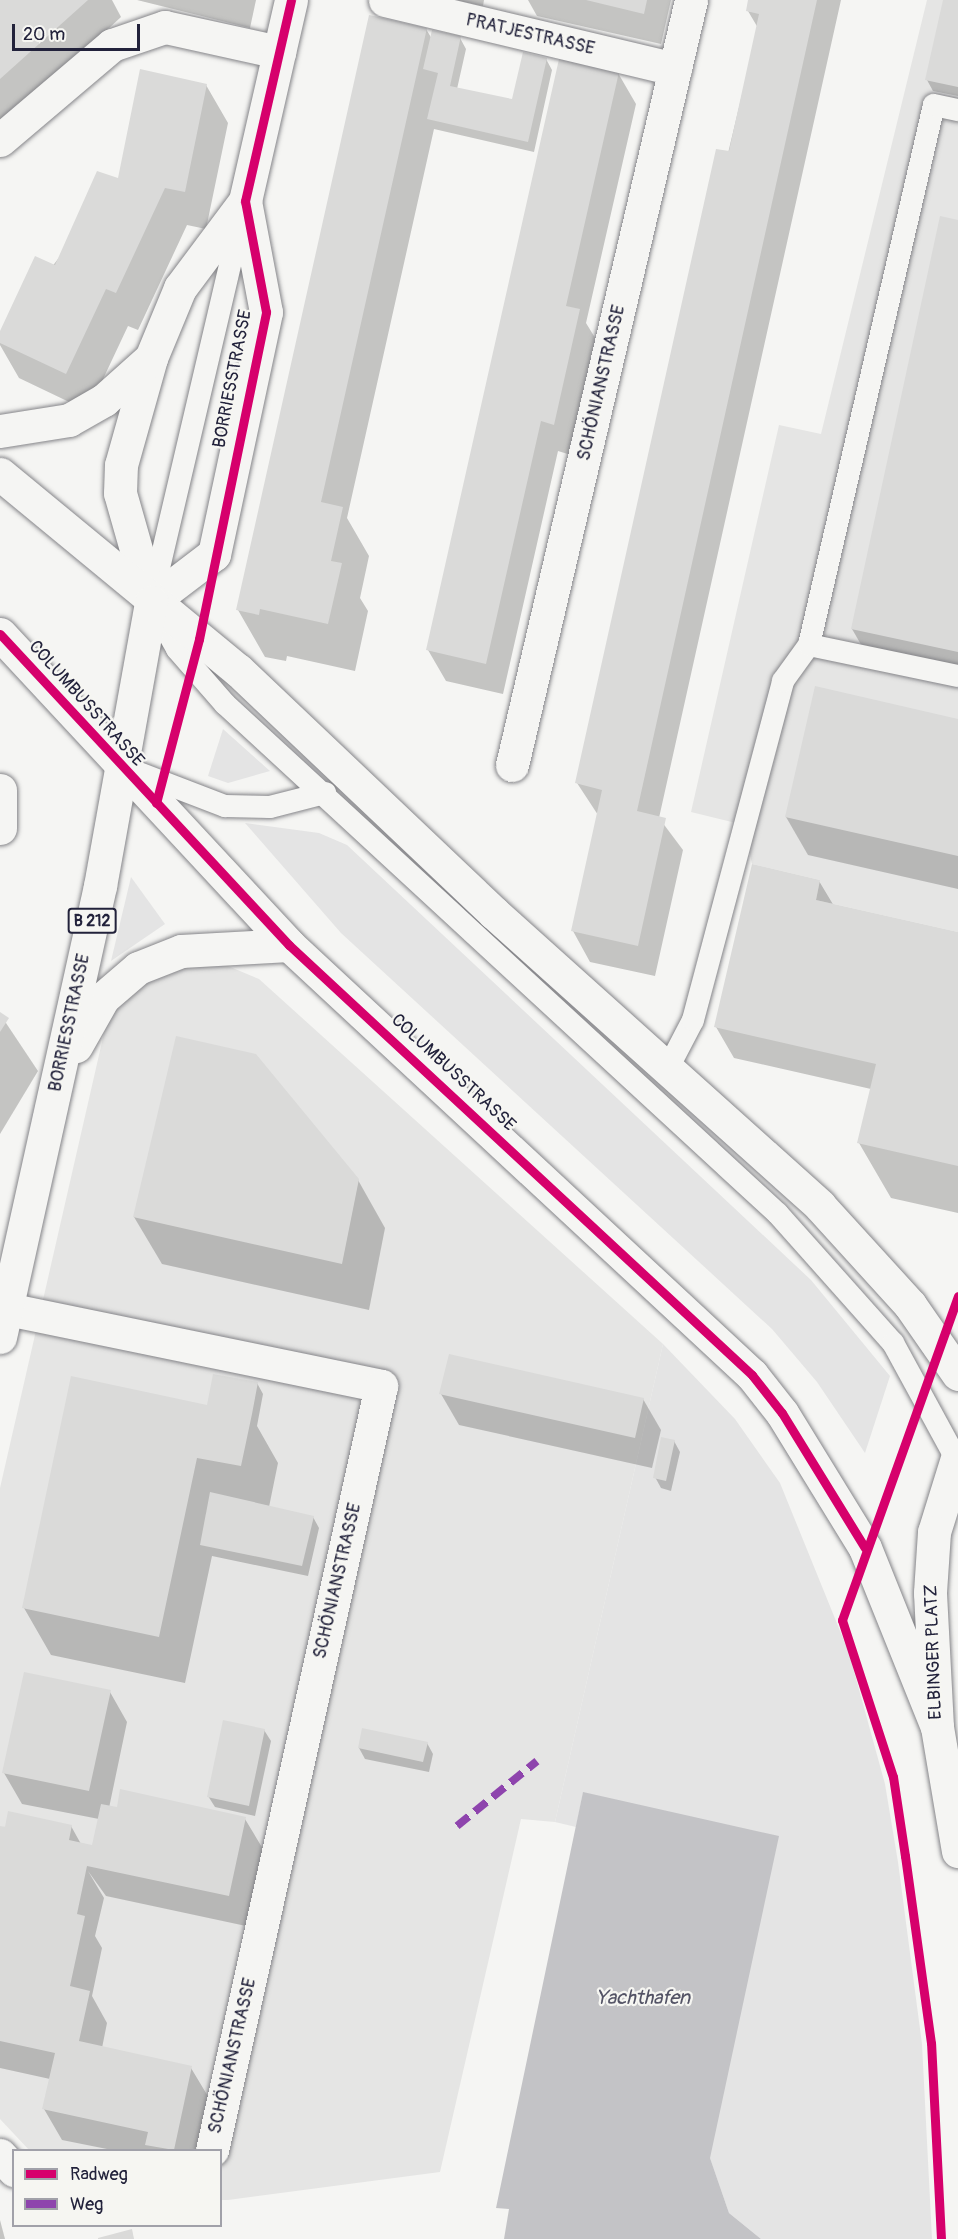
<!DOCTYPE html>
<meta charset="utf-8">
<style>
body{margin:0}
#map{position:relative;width:958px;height:2239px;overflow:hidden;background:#f5f5f3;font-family:Pangolin,sans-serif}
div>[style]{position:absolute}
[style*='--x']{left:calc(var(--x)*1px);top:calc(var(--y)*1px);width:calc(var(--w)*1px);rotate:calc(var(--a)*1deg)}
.built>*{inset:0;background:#e5e5e4}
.green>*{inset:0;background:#e4e4e4}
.water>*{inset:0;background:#c3c3c6}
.shadow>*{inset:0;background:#0003}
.building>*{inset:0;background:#dadad9}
.roads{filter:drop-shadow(0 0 2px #858589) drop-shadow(0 0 2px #858589)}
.lane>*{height:22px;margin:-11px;padding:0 11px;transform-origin:11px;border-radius:11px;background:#f5f5f3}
.street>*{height:33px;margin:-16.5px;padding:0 16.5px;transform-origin:16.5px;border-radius:16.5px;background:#f5f5f3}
.secondary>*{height:33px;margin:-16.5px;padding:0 16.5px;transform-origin:16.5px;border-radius:16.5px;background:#f5f5f3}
.primary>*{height:33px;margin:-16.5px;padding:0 16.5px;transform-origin:16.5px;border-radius:16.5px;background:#f5f5f3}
.quiet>*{height:8px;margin-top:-4px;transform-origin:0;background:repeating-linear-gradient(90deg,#8e44ad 0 15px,transparent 0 23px)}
.cycleway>*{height:9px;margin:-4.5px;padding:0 4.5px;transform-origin:4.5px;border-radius:4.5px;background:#d6006c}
span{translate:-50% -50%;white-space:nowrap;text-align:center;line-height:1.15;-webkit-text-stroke:4.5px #f6f6f2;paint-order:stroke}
.shield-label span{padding:2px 4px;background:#f6f6f2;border:2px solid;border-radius:4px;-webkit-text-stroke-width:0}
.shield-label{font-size:16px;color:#22223b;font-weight:700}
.street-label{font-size:18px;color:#22223b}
.water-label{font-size:20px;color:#535365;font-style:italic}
.legend{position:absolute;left:12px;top:2149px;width:210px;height:78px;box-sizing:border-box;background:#f6f6f2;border:2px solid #a1a1a9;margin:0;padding:8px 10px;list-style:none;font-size:18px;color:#22223b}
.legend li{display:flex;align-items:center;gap:12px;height:30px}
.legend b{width:30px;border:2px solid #a1a1a9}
.scale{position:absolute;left:12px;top:24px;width:128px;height:27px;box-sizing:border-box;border:3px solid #22223b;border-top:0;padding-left:8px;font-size:18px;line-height:21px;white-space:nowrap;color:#22223b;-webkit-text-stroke:4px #f6f6f2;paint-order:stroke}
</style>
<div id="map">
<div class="built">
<i style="clip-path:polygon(927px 0,958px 0,958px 932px,816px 900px,820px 880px,752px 864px,744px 825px,691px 812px,779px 425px,821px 434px)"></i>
<i style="clip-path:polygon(216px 961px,259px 979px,663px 1344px,555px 1822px,521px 1819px,440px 2172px,228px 2200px,221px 2200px,220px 2150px,29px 2150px,0 2119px,0 1488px,107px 1020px,130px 987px,168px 968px)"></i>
</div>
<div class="green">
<i style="clip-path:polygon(223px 729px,270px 771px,228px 783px,208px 776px)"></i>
<i style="clip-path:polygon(245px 823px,319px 833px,347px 845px,811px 1280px,890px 1376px,865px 1453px,817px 1382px,772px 1329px,341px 933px)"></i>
<i style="clip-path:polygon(131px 877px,165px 924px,111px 961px)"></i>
<i style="clip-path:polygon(663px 1344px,735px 1419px,780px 1483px,849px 1653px,885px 1784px,898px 1862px,922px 2044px,932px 2239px,761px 2239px,729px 2213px,583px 1793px,576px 1827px,555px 1822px)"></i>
</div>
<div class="water">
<i style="clip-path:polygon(583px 1792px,779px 1836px,710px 2158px,729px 2213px,761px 2239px,504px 2239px,509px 2209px,496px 2208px)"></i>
</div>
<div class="shadow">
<i style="clip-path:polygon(0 0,112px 0,121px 17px,0 129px)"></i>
<i style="clip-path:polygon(137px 0,256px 0,250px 28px)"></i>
<i style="clip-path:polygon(455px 0,484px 0,483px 6px)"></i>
<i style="clip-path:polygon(528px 0,671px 0,661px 44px,537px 16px)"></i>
<i style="clip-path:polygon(750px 0,841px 0,659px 818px,683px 850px,655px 976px,590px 962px,573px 931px,598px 815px,577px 783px,758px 28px,748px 11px)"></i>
<i style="clip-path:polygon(945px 0,958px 0,958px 96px,933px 91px,927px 80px)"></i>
<i style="clip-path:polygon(426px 29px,432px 39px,460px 38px,466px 49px,457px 89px,513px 101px,546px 59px,552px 70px,534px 152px,434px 129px,347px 518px,369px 556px,360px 598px,368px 611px,355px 671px,287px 656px,286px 661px,265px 657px,238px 610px)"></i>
<i style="clip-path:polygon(618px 73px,636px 104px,586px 323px,597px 341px,571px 455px,558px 451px,503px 694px,446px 681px,428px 650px)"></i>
<i style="clip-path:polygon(206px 85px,228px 123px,206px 229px,187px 225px,138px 330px,128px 326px,88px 411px,19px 378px,0 345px,0 334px,119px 180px)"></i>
<i style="clip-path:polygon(958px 222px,958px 685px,874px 667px,852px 629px)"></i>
<i style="clip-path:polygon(958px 721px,958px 889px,808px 855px,786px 817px)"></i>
<i style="clip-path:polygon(819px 881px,834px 906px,958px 934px,958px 1213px,891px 1198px,859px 1143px,871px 1089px,734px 1058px,716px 1027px)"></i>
<i style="clip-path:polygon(0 1014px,38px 1071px,0 1134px)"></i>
<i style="clip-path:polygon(358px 1180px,385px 1228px,369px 1310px,162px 1264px,134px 1217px)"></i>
<i style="clip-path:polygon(257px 1383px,263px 1394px,257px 1426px,278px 1463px,269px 1507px,313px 1517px,319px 1528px,308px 1576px,212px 1556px,185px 1683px,51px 1655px,24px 1608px,208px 1406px)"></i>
<i style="clip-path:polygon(441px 1394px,643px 1399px,661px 1430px,652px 1468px,459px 1425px)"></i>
<i style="clip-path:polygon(674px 1441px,680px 1452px,671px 1491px,661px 1488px,655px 1477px)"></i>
<i style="clip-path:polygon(110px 1692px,127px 1722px,109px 1808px,245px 1819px,263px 1849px,246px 1926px,106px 1896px,88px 1871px,104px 1898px,95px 1936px,102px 1948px,92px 1996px,107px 2023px,102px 2048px,191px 2068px,209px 2098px,198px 2150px,112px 2150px,62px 2140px,44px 2109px,50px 2079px,0 2068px,0 1827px,71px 1826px,81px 1844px,93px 1847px,99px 1819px,22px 1804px,4px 1773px)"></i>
<i style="clip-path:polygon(264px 1730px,271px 1741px,255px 1816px,215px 1807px,208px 1796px)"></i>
<i style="clip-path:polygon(427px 1743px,433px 1754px,429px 1772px,365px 1759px,359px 1748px)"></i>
<i style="clip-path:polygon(0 2220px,5px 2239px,0 2239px)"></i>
</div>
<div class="building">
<i style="clip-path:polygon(0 0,88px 0,0 79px)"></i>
<i style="clip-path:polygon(586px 0,647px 0,644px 14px)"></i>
<i style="clip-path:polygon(748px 0,817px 0,637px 811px,666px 818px,638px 946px,571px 931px,602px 790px,575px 783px,716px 149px,729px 151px,759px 14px,746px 11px)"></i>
<i style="clip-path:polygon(943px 0,958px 0,958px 87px,925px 80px)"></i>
<i style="clip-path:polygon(369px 15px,427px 28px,321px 502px,343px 507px,331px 561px,342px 563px,328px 624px,260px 609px,259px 615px,236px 610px)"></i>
<i style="clip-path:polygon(432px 30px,461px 36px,450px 86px,512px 99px,523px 52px,547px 58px,528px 142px,427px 119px,438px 73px,423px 69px)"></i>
<i style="clip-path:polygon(559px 59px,619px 72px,566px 306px,580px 309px,554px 425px,541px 421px,486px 664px,426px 650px)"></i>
<i style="clip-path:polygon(140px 69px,207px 84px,185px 192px,165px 188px,116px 293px,106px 289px,66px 374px,0 343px,0 331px,35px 256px,55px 265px,97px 171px,118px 178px)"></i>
<i style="clip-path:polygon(940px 216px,958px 220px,958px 652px,851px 629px)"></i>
<i style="clip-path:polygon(815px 686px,958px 719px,958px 856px,785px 817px)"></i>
<i style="clip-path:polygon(752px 864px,820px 880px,816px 900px,958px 932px,958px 1166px,857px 1143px,876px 1064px,714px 1027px)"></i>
<i style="clip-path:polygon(0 1012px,9px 1018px,0 1032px)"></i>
<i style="clip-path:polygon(176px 1036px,256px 1054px,359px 1179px,342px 1264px,133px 1217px)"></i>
<i style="clip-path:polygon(449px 1354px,644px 1398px,635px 1438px,439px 1394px)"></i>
<i style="clip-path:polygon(213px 1374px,258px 1382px,252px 1414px,241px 1466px,197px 1458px,159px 1637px,22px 1608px,71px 1376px,207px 1405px)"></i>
<i style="clip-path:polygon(661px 1437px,675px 1440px,666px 1481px,653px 1478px)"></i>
<i style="clip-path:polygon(210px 1492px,314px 1516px,302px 1566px,200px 1545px)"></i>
<i style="clip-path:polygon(24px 1672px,111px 1690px,89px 1791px,2px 1773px)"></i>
<i style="clip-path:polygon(223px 1720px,265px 1729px,249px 1806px,207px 1797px)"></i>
<i style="clip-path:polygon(362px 1728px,428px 1742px,423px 1762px,358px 1748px)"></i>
<i style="clip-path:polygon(120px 1789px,246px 1817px,229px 1896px,87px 1866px,77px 1914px,85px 1916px,70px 1986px,90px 1991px,79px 2041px,192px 2066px,174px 2150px,145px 2145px,148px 2132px,42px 2109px,55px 2053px,0 2041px,0 1826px,5px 1827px,8px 1811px,72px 1825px,69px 1840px,92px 1845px,101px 1804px,117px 1807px)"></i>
<i style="clip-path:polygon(132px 2229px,134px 2239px,98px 2239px,98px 2238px)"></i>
</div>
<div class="roads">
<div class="lane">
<i style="--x:242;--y:214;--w:399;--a:103.2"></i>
<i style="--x:151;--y:602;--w:54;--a:61"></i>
<i style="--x:177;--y:649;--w:73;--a:48.9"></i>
<i style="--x:225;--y:704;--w:752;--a:42.68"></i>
<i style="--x:778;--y:1214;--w:173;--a:48.3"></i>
<i style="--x:893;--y:1343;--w:136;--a:61.4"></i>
<i style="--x:809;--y:645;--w:152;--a:11.8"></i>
<i style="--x:131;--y:770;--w:101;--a:21"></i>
<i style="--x:225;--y:806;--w:45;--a:1.3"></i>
<i style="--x:270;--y:807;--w:57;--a:-14.3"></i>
<i style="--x:667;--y:1070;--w:56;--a:-62.5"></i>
<i style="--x:693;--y:1020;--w:351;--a:-75.1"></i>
<i style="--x:783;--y:681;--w:44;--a:-54.2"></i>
<i style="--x:809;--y:645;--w:554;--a:-76.97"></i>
<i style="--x:934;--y:105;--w:25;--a:12"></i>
</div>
<div class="street">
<i style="--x:385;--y:0;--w:298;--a:13.4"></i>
<i style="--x:0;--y:140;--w:147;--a:-40.3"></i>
<i style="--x:112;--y:45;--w:56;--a:-18.8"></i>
<i style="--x:165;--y:27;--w:117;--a:12.4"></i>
<i style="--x:512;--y:765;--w:786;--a:-76.83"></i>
<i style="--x:0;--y:790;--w:38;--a:90"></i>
<i style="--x:7;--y:1309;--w:382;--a:11.6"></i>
<i style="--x:381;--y:1386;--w:782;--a:102.47"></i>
<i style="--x:0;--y:2155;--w:21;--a:47"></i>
</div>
<div class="secondary">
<i style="--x:245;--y:201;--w:113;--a:79.3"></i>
<i style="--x:266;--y:312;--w:248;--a:102.1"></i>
<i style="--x:214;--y:554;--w:79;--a:142.7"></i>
<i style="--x:151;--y:602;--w:113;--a:-105.9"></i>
<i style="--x:120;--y:493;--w:28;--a:-88"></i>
<i style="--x:121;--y:465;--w:111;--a:-74.3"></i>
<i style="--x:151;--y:358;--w:76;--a:-67.5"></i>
<i style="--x:180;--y:288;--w:109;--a:-53.2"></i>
<i style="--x:245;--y:201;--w:206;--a:-77.1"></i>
<i style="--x:0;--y:431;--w:70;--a:-9.1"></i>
<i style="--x:69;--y:420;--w:40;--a:-29.7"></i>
<i style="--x:104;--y:400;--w:63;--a:-41.8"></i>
</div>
<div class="primary">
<i style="--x:0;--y:474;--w:308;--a:39.5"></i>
<i style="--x:238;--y:670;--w:353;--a:43.5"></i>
<i style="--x:494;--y:913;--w:438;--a:41.9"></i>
<i style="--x:820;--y:1206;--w:134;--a:47.7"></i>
<i style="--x:910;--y:1305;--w:84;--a:55.2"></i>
<i style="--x:0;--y:634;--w:425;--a:47.1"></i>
<i style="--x:289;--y:945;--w:632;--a:42.88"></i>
<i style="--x:752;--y:1375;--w:48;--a:51.7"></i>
<i style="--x:782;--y:1413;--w:158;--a:58.4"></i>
<i style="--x:865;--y:1548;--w:193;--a:68.1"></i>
<i style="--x:76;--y:1046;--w:55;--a:-60.6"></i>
<i style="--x:103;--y:998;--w:46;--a:-40.6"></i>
<i style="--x:138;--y:968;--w:46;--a:-21.6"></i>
<i style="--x:181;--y:951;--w:108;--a:-3.2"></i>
<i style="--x:0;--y:1337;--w:462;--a:-77.5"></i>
<i style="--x:100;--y:886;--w:289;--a:-79.8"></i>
<i style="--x:958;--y:1455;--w:81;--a:107.3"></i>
<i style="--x:934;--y:1532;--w:61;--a:93.8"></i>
<i style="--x:930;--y:1593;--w:134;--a:87"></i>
<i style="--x:937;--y:1727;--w:126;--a:80.4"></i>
</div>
</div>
<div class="quiet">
<i style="--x:457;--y:1826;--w:103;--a:-39.1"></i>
</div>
<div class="cycleway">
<i style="--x:0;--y:634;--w:425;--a:47.1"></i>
<i style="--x:289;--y:945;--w:632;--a:42.88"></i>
<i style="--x:752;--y:1375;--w:48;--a:51.7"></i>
<i style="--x:782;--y:1413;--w:158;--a:58.4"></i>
<i style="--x:156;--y:803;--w:170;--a:-75.3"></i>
<i style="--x:199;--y:639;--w:334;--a:-78.4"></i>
<i style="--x:266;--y:312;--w:113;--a:-100.7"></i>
<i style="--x:245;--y:201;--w:206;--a:-77.1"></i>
<i style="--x:941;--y:2239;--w:196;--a:-92.9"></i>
<i style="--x:931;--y:2043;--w:189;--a:-97.9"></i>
<i style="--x:905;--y:1856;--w:80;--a:-98.6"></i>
<i style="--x:893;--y:1777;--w:165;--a:-108"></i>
<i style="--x:842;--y:1620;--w:344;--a:-70.3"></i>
</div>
<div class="shield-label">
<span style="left:92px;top:921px">B 212</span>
</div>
<div class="street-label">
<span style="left:530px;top:35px;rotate:13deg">PRATJESTRASSE</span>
<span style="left:233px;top:379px;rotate:-79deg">BORRIESSTRASSE</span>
<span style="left:602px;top:383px;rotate:-77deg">SCHÖNIANSTRASSE</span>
<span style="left:86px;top:704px;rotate:48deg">COLUMBUSSTRASSE</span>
<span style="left:70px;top:1023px;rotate:-78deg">BORRIESSTRASSE</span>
<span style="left:453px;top:1073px;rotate:43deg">COLUMBUSSTRASSE</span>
<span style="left:338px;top:1581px;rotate:-77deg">SCHÖNIANSTRASSE</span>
<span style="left:934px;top:1652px;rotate:-92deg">ELBINGER PLATZ</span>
<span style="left:233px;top:2056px;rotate:-77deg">SCHÖNIANSTRASSE</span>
</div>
<div class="water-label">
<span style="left:643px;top:1997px">Yachthafen</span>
</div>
<ul class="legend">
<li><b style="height:8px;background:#d6006c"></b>Radweg</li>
<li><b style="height:8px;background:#8e44ad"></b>Weg</li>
</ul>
<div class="scale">20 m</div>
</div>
